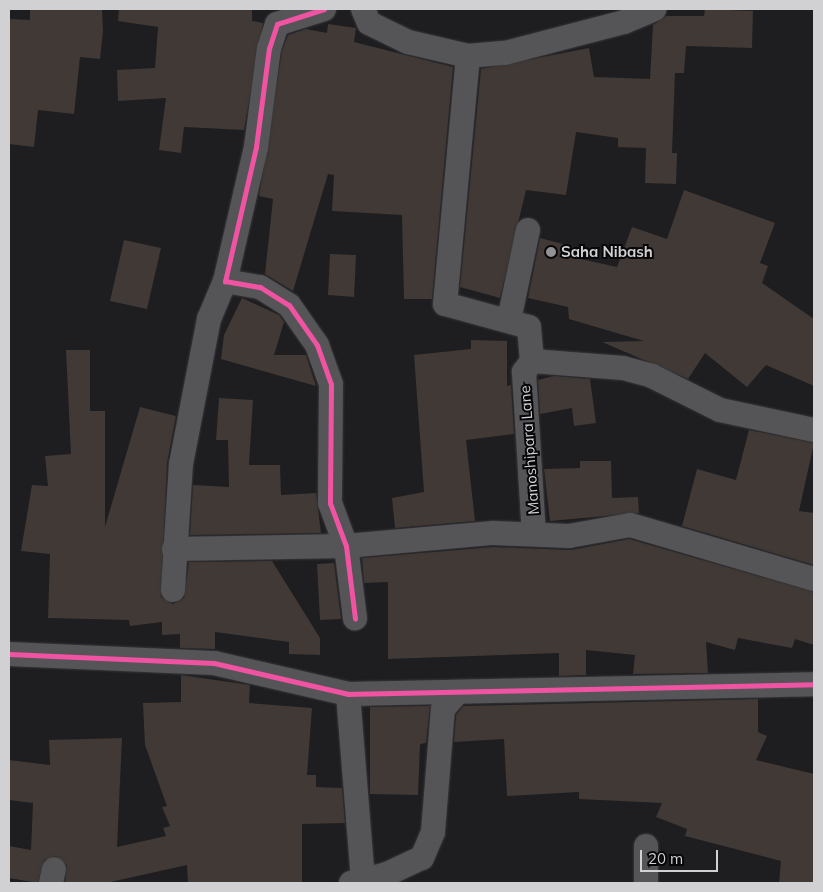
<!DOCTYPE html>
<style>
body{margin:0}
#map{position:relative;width:823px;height:892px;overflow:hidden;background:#1e1d20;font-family:Mulish,sans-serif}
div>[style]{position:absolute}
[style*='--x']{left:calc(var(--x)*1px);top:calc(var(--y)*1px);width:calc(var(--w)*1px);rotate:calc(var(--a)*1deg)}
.building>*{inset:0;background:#403935}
.roads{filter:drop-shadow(0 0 1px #38373a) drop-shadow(0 0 1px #38373a)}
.minor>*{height:24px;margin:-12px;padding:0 12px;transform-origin:12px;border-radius:12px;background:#555557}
.cycleway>*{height:5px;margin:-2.5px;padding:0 2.5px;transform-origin:2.5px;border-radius:2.5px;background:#f153a3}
.dots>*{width:14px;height:14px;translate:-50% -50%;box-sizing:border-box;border:2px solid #070709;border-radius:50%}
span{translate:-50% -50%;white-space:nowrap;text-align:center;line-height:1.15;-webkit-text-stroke:4px #070709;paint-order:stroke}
.poi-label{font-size:15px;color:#d1d1d4;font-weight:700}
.left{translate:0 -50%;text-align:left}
.street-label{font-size:15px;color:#d1d1d4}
.frame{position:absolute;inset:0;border:10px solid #d1d1d4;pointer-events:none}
.scale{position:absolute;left:640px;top:850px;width:78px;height:22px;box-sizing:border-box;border:2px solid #d1d1d4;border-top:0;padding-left:6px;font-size:15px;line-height:18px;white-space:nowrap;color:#d1d1d4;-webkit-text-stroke:4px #070709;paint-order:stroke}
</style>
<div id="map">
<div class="building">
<i style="clip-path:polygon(30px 9px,102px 9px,103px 31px,100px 59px,80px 57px,74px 114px,38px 110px,34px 147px,9px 144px,9px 19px,30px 20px)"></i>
<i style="clip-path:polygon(119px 9px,252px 9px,252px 21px,263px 23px,244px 130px,184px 127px,181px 153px,159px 150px,166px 98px,118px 101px,117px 70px,155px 68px,158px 27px,118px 21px)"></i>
<i style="clip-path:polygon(705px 9px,753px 11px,752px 48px,686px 46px,684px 73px,675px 73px,672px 153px,677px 153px,676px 184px,645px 183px,646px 148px,618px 147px,618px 138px,576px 132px,566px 195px,526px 190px,500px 298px,460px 287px,481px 69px,589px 48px,594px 77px,650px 79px,653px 25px,666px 16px,704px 16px)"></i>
<i style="clip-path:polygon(328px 24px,356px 28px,354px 42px,453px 67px,432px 299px,404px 299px,402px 215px,332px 211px,334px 175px,328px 174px,293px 291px,265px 274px,273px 199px,259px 196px,282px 51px,288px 35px,306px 29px,327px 33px)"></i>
<i style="clip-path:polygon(684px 190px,775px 223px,760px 263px,768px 266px,762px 283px,814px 319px,814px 386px,766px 365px,747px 387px,705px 353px,688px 379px,602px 342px,644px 341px,569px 319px,568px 307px,528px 298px,540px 238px,578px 248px,576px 258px,617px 267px,632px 227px,667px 239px)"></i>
<i style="clip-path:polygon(124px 240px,161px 248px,147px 309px,110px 301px)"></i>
<i style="clip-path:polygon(330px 254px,356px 255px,354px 297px,328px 295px)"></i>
<i style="clip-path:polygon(242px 298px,279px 315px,284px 322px,274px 355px,306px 355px,316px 386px,221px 359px,224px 335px)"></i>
<i style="clip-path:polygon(471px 340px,507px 341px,507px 386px,511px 385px,514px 434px,466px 440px,475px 521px,395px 528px,392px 498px,424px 492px,414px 355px,471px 349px)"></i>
<i style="clip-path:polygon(66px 350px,90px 350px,90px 411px,105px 411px,105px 527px,140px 407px,176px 416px,167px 463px,161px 597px,173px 604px,184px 598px,189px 562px,272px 561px,320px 638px,320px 655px,289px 654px,289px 642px,215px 632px,215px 649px,180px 648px,180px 634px,162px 635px,162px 622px,130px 626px,129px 620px,48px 618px,50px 554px,21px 551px,32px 485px,48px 486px,45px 456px,71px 454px)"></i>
<i style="clip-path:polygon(554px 376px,590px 379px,596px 423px,574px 426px,572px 408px,540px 414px,538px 380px)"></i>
<i style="clip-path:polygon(219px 398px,253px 400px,249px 465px,280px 465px,281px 495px,316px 493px,321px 533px,190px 535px,193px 485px,229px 487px,228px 440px,216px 440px)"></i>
<i style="clip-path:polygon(749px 430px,814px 443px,799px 511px,814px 513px,814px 565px,682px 526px,697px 469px,736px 480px)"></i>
<i style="clip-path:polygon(580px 461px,611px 461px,612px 498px,638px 497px,639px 513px,550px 521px,544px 469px,580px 468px)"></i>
<i style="clip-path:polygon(629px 539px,814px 592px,814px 645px,795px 639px,792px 648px,738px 638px,735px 650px,706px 642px,708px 673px,633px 674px,635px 655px,586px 650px,586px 675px,559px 676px,559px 653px,388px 659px,388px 582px,364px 583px,362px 558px,493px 547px,571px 550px)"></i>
<i style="clip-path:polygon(334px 563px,341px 619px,320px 620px,317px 564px)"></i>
<i style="clip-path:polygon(181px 675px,250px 685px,249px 703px,312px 708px,307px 775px,316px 775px,316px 787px,342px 788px,345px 823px,302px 824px,302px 882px,188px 883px,187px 865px,106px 883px,65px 883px,67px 865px,56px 856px,44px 860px,38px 883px,9px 878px,9px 846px,31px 850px,33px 803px,9px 800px,9px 760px,50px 765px,49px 740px,122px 738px,117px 847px,166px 836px,163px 828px,170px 826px,162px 807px,167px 806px,145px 745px,143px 703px,181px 702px)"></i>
<i style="clip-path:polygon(758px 699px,758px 732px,767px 736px,756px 760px,814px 774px,814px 883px,779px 883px,781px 861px,685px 836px,687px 829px,656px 817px,662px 803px,579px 799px,579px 792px,507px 796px,504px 739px,454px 742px,456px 715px,463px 706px)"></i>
<i style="clip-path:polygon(430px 706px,426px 743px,420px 744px,418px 795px,370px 794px,370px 707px)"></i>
</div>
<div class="roads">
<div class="minor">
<i style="--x:324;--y:9;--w:49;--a:162.3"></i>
<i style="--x:277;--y:24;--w:25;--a:108"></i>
<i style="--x:269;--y:48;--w:100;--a:97.5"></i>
<i style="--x:256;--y:147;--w:138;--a:103"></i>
<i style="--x:225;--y:281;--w:36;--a:10"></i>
<i style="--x:260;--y:287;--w:34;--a:32"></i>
<i style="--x:289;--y:305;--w:49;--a:55"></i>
<i style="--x:317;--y:345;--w:41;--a:70.3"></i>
<i style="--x:331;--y:384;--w:119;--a:90.5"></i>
<i style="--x:330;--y:503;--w:46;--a:69.6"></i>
<i style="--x:346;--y:546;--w:73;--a:82.9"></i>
<i style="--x:363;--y:9;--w:15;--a:67"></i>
<i style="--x:369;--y:23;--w:43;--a:26"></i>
<i style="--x:408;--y:42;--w:62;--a:13.1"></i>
<i style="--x:468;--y:56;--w:37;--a:-5"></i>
<i style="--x:505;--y:53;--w:123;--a:-14.6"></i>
<i style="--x:624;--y:22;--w:33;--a:-23"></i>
<i style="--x:468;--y:56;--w:249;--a:95.3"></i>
<i style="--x:445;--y:304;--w:87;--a:15.3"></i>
<i style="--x:529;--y:327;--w:34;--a:85"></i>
<i style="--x:509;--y:320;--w:92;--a:-78.1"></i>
<i style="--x:532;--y:361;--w:91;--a:4.4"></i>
<i style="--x:623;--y:368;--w:30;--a:15"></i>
<i style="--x:652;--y:376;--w:76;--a:26.6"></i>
<i style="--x:720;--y:410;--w:96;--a:12"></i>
<i style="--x:532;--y:361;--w:14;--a:126"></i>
<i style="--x:524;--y:372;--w:162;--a:86.5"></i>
<i style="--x:174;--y:549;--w:172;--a:-1"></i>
<i style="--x:346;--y:546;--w:148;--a:-5.1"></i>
<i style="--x:493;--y:533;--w:76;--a:2.3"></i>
<i style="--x:569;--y:536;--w:62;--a:-10.2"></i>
<i style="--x:630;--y:525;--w:192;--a:16.4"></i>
<i style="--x:173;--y:590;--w:126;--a:-86.4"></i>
<i style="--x:181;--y:464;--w:148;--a:-79.1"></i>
<i style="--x:209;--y:319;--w:41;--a:-67.2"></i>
<i style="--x:9;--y:654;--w:205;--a:2.5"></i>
<i style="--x:214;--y:663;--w:138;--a:13"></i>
<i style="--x:348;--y:694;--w:466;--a:-1.2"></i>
<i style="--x:348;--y:694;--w:187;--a:85.4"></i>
<i style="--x:51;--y:883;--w:14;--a:-78"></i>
<i style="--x:351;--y:883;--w:37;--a:-14"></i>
<i style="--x:387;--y:874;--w:38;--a:-25"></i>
<i style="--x:422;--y:858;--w:28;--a:-67"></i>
<i style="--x:433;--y:832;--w:123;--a:-85.4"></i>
<i style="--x:443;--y:709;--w:18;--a:-49"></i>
<i style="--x:646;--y:883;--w:37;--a:-90"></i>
</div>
</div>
<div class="cycleway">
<i style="--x:324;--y:9;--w:49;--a:162.3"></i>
<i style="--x:277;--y:24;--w:25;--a:108"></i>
<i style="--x:269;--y:48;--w:100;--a:97.5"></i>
<i style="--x:256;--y:147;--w:138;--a:103"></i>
<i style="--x:225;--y:281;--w:36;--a:10"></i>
<i style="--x:260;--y:287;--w:34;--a:32"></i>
<i style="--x:289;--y:305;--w:49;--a:55"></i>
<i style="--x:317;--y:345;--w:41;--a:70.3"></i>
<i style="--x:331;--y:384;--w:119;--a:90.5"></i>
<i style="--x:330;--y:503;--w:46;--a:69.6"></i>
<i style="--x:346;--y:546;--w:73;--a:82.9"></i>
<i style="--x:9;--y:654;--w:205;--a:2.5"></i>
<i style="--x:214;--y:663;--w:138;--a:13"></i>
<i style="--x:348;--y:694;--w:466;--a:-1.2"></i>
</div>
<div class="dots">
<i style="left:551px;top:252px;background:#929295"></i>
</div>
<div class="poi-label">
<span class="left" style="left:561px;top:252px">Saha Nibash</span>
</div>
<div class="street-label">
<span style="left:529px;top:450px;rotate:-94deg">Manoshipara Lane</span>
</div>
<div class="frame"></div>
<div class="scale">20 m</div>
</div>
